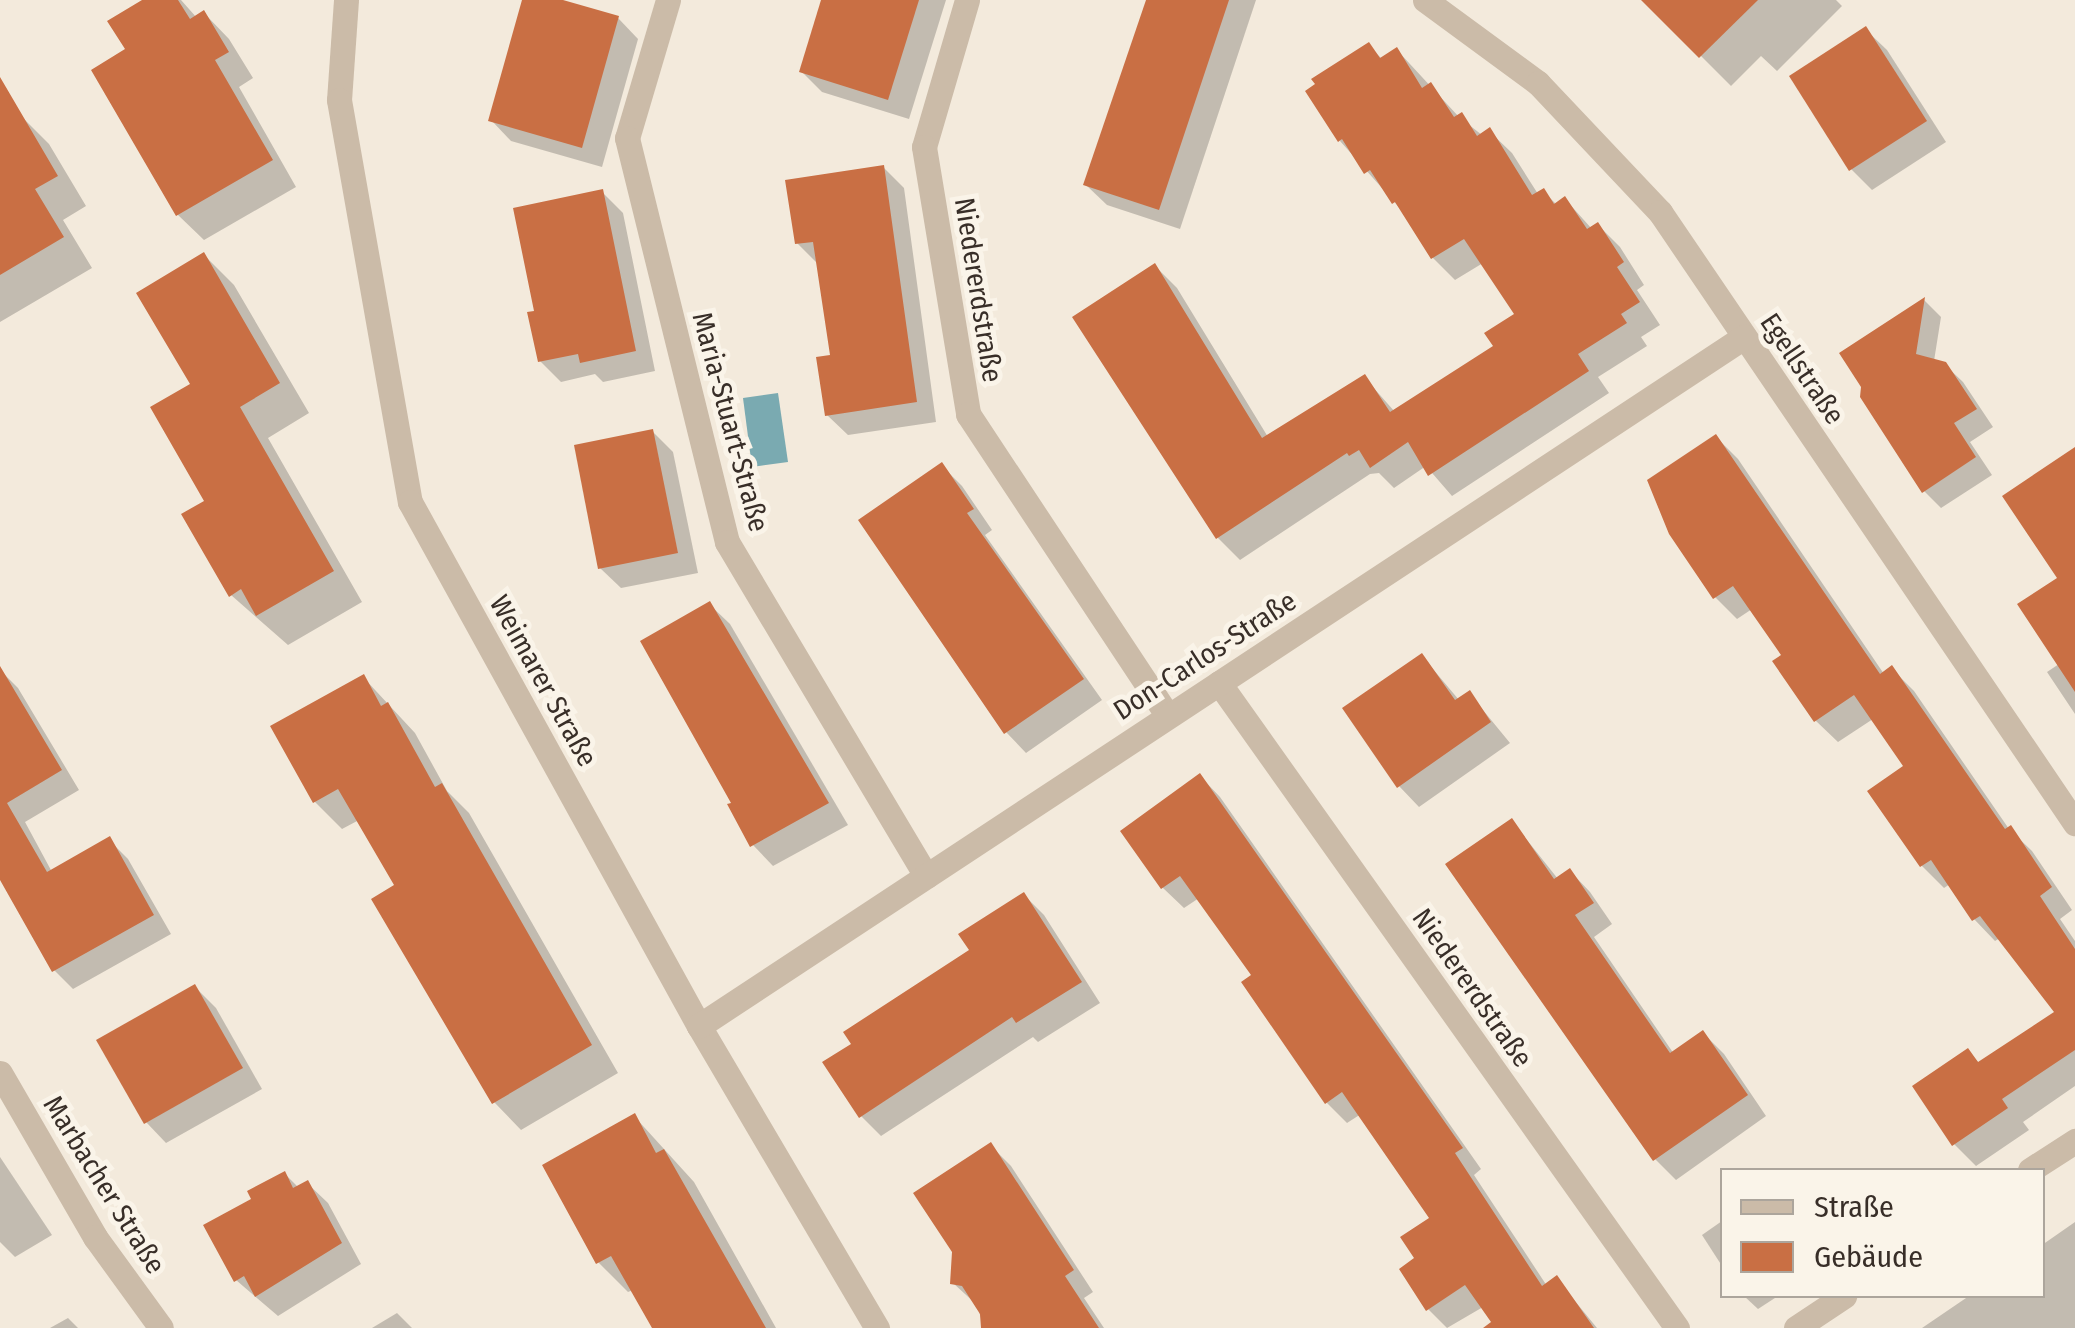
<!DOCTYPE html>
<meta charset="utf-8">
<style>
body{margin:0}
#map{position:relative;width:2075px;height:1328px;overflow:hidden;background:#f3eadc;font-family:"Fira Sans Condensed",sans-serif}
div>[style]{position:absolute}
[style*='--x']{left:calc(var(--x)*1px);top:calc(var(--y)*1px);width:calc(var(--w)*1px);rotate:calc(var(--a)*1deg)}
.water>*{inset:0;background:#7aaab1}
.shadow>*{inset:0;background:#0003}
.building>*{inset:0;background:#c96f44}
.street>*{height:25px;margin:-12.5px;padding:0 12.5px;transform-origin:12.5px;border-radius:12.5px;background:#cbbba8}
span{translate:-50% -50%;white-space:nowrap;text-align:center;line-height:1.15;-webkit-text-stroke:10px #faf4e9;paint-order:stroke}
.street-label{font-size:28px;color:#382e28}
.legend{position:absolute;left:1720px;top:1168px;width:325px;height:130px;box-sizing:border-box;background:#faf4e9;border:2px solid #aca59c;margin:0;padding:12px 18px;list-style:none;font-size:30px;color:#382e28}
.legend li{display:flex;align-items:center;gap:20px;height:50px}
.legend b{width:50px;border:2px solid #aca59c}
</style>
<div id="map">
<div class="water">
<i style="clip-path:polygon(778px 393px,788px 462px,752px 467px,743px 398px)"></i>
</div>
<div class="shadow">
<i style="clip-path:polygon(147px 0,181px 0,197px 18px,204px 13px,229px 39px,253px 78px,239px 87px,296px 187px,204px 240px,178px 215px)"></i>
<i style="clip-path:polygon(525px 0,554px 0,618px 18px,638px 39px,602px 167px,511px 141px,491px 120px)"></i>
<i style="clip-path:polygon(822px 0,946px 0,909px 119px,822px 92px,802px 72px)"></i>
<i style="clip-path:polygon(1148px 0,1256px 0,1180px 229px,1107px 205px,1086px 185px)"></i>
<i style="clip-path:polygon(1645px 0,1836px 0,1842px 6px,1777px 71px,1761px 56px,1731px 86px)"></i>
<i style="clip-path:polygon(1866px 30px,1887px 50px,1946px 142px,1872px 190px,1851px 169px)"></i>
<i style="clip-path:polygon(1368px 45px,1383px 60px,1397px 50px,1459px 117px,1482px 135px,1489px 131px,1512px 153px,1538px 194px,1543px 191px,1557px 205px,1565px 199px,1592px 229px,1598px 225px,1620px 247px,1644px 285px,1637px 290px,1660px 325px,1641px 337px,1647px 346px,1598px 377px,1609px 393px,1452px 496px,1426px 466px,1394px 488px,1379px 473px,1370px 474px,1240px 560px,1218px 538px,1155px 266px,1177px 288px,1268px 437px,1364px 377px,1395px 412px,1496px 347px,1518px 315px,1483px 263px,1455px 280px,1433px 258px,1406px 215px,1340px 141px)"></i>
<i style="clip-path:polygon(19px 114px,49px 144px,86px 206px,63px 220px,92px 268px,0 322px,0 125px)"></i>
<i style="clip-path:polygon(883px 167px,904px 188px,936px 422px,848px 435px,827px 415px,833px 357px,819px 265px,797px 243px)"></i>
<i style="clip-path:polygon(602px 192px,623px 213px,655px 371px,603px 382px,595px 374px,561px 382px,540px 361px,537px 313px)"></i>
<i style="clip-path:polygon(204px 255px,234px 285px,309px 413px,268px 438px,362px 602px,288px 645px,231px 595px,208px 502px,193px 384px)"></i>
<i style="clip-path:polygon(1924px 300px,1941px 317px,1934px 361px,1944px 364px,1963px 382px,1993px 427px,1970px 442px,1992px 475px,1941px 508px,1924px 491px,1864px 386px)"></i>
<i style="clip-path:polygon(653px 432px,673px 452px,698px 573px,621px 588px,600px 568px)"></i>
<i style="clip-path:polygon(1716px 437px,1738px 459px,1884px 674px,1892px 669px,1914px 691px,2009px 829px,2032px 851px,2072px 910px,2060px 919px,2075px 941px,2075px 1086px,2023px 1122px,2029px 1130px,1976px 1166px,1954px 1144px,1968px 1051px,1980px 1064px,2058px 1013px,2000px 938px,1995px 941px,1974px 919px,1950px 884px,1944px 888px,1922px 866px,1906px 767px,1873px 719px,1838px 742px,1816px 721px,1784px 656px,1752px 609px,1737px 619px,1715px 597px)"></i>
<i style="clip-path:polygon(2075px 456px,2075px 714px,2047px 672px,2059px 664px,2060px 578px)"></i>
<i style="clip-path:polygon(942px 466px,962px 486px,992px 530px,985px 535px,1102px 700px,1026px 753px,1006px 732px)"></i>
<i style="clip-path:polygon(709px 604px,730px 624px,848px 825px,773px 866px,753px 845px,735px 805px)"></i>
<i style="clip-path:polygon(1422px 656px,1459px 700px,1469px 693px,1510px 743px,1419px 807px,1399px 786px)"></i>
<i style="clip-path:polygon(0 670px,18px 688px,79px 790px,25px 822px,52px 872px,109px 840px,128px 859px,171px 934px,73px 989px,54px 970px,0 874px)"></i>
<i style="clip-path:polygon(363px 677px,415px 733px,447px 791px,469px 813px,618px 1073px,521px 1130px,494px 1102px,398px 886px,359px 820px,342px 829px,315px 802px)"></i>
<i style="clip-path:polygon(1200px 776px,1220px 797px,1481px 1169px,1474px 1175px,1547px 1286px,1557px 1279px,1597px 1328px,1498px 1328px,1483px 1307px,1447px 1328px,1428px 1309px,1418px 1259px,1433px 1218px,1361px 1114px,1347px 1123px,1327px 1103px,1245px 983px,1255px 976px,1199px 898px,1184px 908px,1163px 888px,1123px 831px)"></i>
<i style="clip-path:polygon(1512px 821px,1558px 879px,1570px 871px,1590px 892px,1612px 924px,1594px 937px,1674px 1054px,1703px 1033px,1724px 1054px,1766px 1116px,1676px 1180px,1655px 1159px)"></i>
<i style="clip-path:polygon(1024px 895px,1044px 915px,1100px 1003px,1038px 1042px,1033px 1037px,881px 1136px,861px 1116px,854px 1044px,972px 950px)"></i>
<i style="clip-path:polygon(195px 987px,216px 1008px,262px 1089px,166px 1143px,146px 1122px)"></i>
<i style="clip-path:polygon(634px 1116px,694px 1182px,776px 1328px,655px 1328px,633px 1290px,628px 1292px,598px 1262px)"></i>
<i style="clip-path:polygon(990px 1145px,1011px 1166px,1093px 1292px,1084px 1298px,1104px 1328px,984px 1328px,977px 1305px,953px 1283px)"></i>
<i style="clip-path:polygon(0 1157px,52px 1235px,15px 1257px,0 1242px)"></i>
<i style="clip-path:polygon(285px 1174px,299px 1188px,307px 1183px,328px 1203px,361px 1264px,278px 1316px,236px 1280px,254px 1200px)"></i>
<i style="clip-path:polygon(1722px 1221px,1722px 1266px,1702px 1235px)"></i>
<i style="clip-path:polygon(2075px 1222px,2075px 1328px,1922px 1328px,1969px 1296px,2042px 1296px,2042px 1245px)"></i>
<i style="clip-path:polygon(1744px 1296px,1778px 1296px,1758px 1309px)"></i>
<i style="clip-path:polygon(397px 1313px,412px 1328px,372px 1328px)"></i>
<i style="clip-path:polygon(68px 1318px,78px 1328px,50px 1328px)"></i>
</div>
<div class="building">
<i style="clip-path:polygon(142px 0,178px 0,190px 19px,204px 10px,229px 52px,215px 60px,273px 160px,176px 216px,91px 70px,125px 49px,107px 21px)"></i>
<i style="clip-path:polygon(522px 0,563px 0,619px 16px,582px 148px,488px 121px)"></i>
<i style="clip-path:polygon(821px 0,919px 0,888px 100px,799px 72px)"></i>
<i style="clip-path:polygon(1146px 0,1229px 0,1159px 210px,1083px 185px)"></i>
<i style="clip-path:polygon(1641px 0,1758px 0,1699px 58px)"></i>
<i style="clip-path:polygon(1866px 26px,1927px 121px,1849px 171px,1789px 76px)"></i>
<i style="clip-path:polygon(1369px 42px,1380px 58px,1397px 47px,1422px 88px,1431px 82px,1454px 117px,1462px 112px,1477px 136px,1490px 127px,1532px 195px,1544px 188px,1554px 204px,1565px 196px,1587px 229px,1598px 222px,1624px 262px,1617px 267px,1640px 302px,1621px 314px,1627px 323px,1578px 354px,1589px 371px,1428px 476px,1408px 442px,1370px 468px,1359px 450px,1349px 456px,1347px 453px,1216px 539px,1072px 317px,1155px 263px,1262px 438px,1365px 374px,1390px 412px,1493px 346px,1484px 333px,1514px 314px,1464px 239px,1431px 259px,1395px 202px,1392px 204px,1370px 170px,1364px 174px,1342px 139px,1338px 142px,1305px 91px,1315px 84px,1311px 79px)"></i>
<i style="clip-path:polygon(0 77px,58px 176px,35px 189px,64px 237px,0 275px)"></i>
<i style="clip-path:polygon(884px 165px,917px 402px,825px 416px,816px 357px,830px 355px,813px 242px,795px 244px,785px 180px)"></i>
<i style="clip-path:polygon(603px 189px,636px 351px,580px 363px,578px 354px,538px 362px,527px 312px,534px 311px,513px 208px)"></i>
<i style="clip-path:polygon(204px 252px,280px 383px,240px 407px,334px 571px,256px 616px,241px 589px,229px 597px,181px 514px,204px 501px,150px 407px,190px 384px,136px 293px)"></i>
<i style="clip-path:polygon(1925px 297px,1916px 354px,1946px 362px,1977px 409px,1954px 423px,1976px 457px,1922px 493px,1860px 397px,1861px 387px,1839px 353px)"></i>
<i style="clip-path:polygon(653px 429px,678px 553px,598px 569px,574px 445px)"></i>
<i style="clip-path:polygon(1716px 434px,1880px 674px,1892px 665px,2005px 829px,2011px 825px,2052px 887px,2040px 896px,2075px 949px,2075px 1050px,2002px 1099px,2008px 1108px,1952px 1146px,1912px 1086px,1968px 1048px,1978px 1062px,2054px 1012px,1980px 916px,1972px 921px,1931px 860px,1920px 867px,1867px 791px,1903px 766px,1854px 695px,1814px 722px,1772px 661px,1781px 655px,1733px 586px,1713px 599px,1669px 534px,1647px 480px)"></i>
<i style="clip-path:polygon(2075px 447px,2075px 692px,2017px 604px,2057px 578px,2002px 496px)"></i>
<i style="clip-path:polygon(942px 462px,974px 509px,967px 513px,1084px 679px,1004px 734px,858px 520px)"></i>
<i style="clip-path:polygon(710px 601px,829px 803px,750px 847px,727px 804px,731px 803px,640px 641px)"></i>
<i style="clip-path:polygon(1422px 653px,1455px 700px,1470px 690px,1491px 722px,1397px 788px,1342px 708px)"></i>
<i style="clip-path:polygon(0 666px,62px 770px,7px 803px,47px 872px,110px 836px,154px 915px,52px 972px,0 880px)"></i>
<i style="clip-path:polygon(364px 674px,381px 706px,388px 702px,435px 787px,442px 783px,592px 1045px,492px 1104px,371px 899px,394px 885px,338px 789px,313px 803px,270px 726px)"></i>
<i style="clip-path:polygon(1200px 773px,1463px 1148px,1455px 1153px,1542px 1286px,1557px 1275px,1594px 1328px,1483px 1328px,1491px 1322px,1465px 1285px,1426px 1311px,1399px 1269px,1414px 1258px,1400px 1237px,1429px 1218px,1342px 1092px,1325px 1104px,1241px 982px,1251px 975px,1180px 876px,1161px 889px,1120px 831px)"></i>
<i style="clip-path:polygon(1512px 818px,1554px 879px,1570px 868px,1594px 903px,1575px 915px,1670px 1053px,1703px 1030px,1748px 1095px,1653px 1161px,1445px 864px)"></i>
<i style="clip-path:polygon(1024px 892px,1082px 982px,1016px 1023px,1012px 1017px,859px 1118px,822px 1062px,851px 1044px,843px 1032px,969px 950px,958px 934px)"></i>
<i style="clip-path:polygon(195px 984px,243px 1068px,144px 1124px,96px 1040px)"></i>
<i style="clip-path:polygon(635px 1113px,656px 1153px,664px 1149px,766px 1328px,652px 1328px,611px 1256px,596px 1264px,542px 1165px)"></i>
<i style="clip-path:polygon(991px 1142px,1074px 1270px,1065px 1276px,1099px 1328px,981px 1328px,980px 1314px,962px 1286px,950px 1284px,952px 1252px,913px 1193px)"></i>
<i style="clip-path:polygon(285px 1171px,293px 1188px,308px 1180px,342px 1243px,255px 1297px,244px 1276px,234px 1282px,203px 1225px,251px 1199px,247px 1191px)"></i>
</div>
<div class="street">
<i style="--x:346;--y:0;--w:100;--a:94"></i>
<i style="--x:339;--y:100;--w:408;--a:80"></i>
<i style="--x:410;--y:502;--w:598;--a:61.12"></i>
<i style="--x:699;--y:1026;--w:351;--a:59.5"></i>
<i style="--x:668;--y:0;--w:144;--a:106.5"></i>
<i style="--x:627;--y:138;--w:416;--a:76.1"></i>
<i style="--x:727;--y:542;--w:389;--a:59.2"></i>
<i style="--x:967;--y:0;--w:153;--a:106.3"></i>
<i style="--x:924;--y:147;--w:271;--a:80.6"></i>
<i style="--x:968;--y:414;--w:362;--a:56.5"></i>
<i style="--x:1425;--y:0;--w:140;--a:36.3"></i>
<i style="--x:1538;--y:83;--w:178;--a:46.6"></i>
<i style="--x:1660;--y:212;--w:739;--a:55.82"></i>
<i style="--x:1219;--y:683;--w:791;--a:54.62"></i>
<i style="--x:699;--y:1026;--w:1252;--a:-33.4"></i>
<i style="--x:0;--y:1073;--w:190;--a:59.9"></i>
<i style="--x:95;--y:1237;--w:112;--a:54"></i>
<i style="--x:2030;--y:1170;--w:54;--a:-32.8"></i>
<i style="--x:1796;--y:1328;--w:58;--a:-33.7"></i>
</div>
<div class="street-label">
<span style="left:978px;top:290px;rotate:81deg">Niedererdstraße</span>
<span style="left:1802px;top:369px;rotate:56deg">Egellstraße</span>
<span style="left:730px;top:422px;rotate:75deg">Maria-Stuart-Straße</span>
<span style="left:1205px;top:656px;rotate:-33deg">Don-Carlos-Straße</span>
<span style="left:543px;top:681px;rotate:61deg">Weimarer Straße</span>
<span style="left:1472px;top:988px;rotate:55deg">Niedererdstraße</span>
<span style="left:104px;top:1185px;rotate:58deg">Marbacher Straße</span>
</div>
<ul class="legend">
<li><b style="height:12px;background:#cbbba8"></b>Straße</li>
<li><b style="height:28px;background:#c96f44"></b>Gebäude</li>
</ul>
</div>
